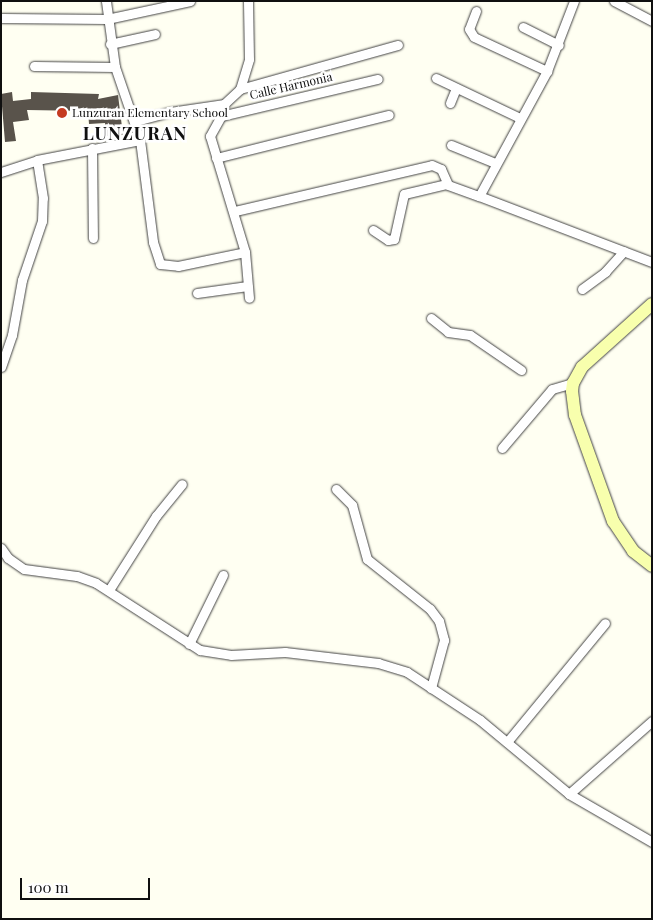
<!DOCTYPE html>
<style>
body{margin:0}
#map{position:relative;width:653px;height:920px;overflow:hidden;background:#fffff2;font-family:"Playfair Display",serif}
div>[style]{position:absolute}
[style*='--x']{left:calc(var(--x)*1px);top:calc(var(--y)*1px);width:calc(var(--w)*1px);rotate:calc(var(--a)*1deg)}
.building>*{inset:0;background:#59534b}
.roads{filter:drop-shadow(0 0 1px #434343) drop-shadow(0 0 1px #434343)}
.street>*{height:9px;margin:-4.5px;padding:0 4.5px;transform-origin:4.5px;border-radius:4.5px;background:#fff}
.secondary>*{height:12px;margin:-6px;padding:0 6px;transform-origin:6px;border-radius:6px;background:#f8ffad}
.dots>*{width:14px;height:14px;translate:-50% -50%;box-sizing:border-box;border:2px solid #fff;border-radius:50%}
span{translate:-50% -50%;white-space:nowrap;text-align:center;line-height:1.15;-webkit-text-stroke:5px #fff;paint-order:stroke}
.street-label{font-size:12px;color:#101010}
.poi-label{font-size:12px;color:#101010}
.left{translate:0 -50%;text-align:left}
.district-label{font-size:18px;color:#101010;font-weight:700;letter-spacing:1px}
.frame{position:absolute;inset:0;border:2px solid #101010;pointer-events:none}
.scale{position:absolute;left:20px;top:878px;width:130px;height:22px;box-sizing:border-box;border:2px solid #101010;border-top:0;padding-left:6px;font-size:15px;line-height:18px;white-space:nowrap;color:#101010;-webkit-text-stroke:4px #fff;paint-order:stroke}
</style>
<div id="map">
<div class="building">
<i style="clip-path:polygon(12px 92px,13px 101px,31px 99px,31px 92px,99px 94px,98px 99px,118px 95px,123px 135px,106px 136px,105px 123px,89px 124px,88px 111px,27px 110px,29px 120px,13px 122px,16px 141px,5px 142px,1px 94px)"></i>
</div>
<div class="roads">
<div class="street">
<i style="--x:574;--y:1;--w:75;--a:111.1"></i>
<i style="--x:547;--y:71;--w:142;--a:118.5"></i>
<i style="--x:479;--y:196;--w:185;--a:20.9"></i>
<i style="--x:614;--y:1;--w:43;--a:27.8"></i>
<i style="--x:476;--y:11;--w:19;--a:111"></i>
<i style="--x:469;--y:29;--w:9;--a:58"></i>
<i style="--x:474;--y:37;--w:81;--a:25"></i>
<i style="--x:2;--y:18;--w:105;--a:0.5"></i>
<i style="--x:107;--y:19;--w:85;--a:-12.2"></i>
<i style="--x:523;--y:27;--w:40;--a:26.6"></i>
<i style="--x:110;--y:44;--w:46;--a:-12.5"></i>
<i style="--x:34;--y:66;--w:81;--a:0.7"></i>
<i style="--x:436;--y:78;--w:93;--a:25.5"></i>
<i style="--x:240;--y:89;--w:31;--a:-73"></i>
<i style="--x:249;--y:59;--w:58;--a:-91"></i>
<i style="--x:450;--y:103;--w:16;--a:-68"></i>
<i style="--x:224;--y:104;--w:22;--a:-43"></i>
<i style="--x:240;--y:89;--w:164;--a:-15.6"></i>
<i style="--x:221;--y:116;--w:23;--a:119"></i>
<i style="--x:210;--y:136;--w:121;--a:73.2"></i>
<i style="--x:245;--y:252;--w:46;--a:85"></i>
<i style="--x:136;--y:121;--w:35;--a:-15"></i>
<i style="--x:170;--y:112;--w:55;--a:-8.4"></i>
<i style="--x:224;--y:104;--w:12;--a:104"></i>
<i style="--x:221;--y:116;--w:161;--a:-13.3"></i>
<i style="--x:140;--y:140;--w:103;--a:82.7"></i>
<i style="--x:153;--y:242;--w:23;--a:72"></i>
<i style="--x:160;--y:264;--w:18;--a:6"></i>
<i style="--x:178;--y:266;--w:68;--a:-11.8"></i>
<i style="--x:451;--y:145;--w:48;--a:22.2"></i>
<i style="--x:92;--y:148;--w:90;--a:89.4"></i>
<i style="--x:216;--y:158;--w:178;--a:-14"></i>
<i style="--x:1;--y:172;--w:38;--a:-18"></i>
<i style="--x:37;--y:160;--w:105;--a:-11"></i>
<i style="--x:140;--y:140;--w:77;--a:-108.9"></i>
<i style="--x:115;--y:67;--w:67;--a:-97.8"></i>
<i style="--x:235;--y:211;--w:202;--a:-13.1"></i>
<i style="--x:432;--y:165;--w:10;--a:24"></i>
<i style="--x:441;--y:169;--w:17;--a:66"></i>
<i style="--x:448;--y:185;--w:33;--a:20"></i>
<i style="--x:373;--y:230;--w:18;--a:34"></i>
<i style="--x:388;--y:240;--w:6;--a:-9"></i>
<i style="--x:394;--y:239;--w:46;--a:-77.5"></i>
<i style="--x:404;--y:194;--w:43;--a:-13.4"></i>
<i style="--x:582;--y:289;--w:29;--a:-36"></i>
<i style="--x:605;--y:272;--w:28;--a:-48"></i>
<i style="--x:197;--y:293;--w:51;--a:-7.8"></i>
<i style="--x:431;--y:318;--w:22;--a:39"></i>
<i style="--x:448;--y:332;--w:22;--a:8"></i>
<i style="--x:470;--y:335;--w:62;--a:34.5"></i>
<i style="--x:1;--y:367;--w:34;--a:-71"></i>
<i style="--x:12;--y:335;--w:56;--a:-79.7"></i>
<i style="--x:22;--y:280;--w:62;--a:-71.3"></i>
<i style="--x:42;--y:221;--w:23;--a:-88"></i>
<i style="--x:43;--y:198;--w:38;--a:-99"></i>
<i style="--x:502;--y:448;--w:77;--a:-49.7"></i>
<i style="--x:552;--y:389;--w:22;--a:-16"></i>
<i style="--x:336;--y:489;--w:23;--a:45"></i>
<i style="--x:352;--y:505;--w:56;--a:74.5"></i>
<i style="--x:367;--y:559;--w:80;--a:38.4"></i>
<i style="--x:430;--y:609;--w:15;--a:53"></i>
<i style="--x:439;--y:621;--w:20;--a:75"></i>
<i style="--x:444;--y:640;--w:50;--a:105.2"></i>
<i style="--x:1;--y:548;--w:12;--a:55"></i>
<i style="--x:8;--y:558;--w:19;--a:35"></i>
<i style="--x:24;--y:569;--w:53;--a:7.5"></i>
<i style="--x:77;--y:576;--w:20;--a:20"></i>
<i style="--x:96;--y:583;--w:124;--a:32.8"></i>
<i style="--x:200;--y:650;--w:31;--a:9"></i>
<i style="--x:231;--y:655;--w:54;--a:-3.2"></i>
<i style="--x:285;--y:652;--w:94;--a:6.7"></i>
<i style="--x:378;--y:663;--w:30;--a:17"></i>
<i style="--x:407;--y:672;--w:87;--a:33.3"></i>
<i style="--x:480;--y:720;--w:116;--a:39.7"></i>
<i style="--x:569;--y:794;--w:96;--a:30"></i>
<i style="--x:109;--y:590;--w:88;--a:-57.6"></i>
<i style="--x:156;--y:516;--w:41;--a:-50.9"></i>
<i style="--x:189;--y:644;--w:77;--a:-63.8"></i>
<i style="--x:507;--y:742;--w:154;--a:-50.5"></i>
<i style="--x:569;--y:794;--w:111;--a:-41.3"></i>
</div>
<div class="secondary">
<i style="--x:652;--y:304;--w:94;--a:138"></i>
<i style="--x:582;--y:367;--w:18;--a:119"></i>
<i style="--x:573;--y:383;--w:8;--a:97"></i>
<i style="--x:572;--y:391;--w:24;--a:83"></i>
<i style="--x:575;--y:415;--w:113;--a:70.3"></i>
<i style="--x:613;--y:521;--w:36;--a:56"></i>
<i style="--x:633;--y:551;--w:24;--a:38"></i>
</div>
</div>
<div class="dots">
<i style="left:62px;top:113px;background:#c53b22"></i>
</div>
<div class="street-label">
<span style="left:291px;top:86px;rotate:-13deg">Calle Harmonia</span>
</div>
<div class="poi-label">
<span class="left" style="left:72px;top:113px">Lunzuran Elementary School</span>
</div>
<div class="district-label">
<span style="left:135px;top:133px">LUNZURAN</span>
</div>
<div class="frame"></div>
<div class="scale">100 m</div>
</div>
